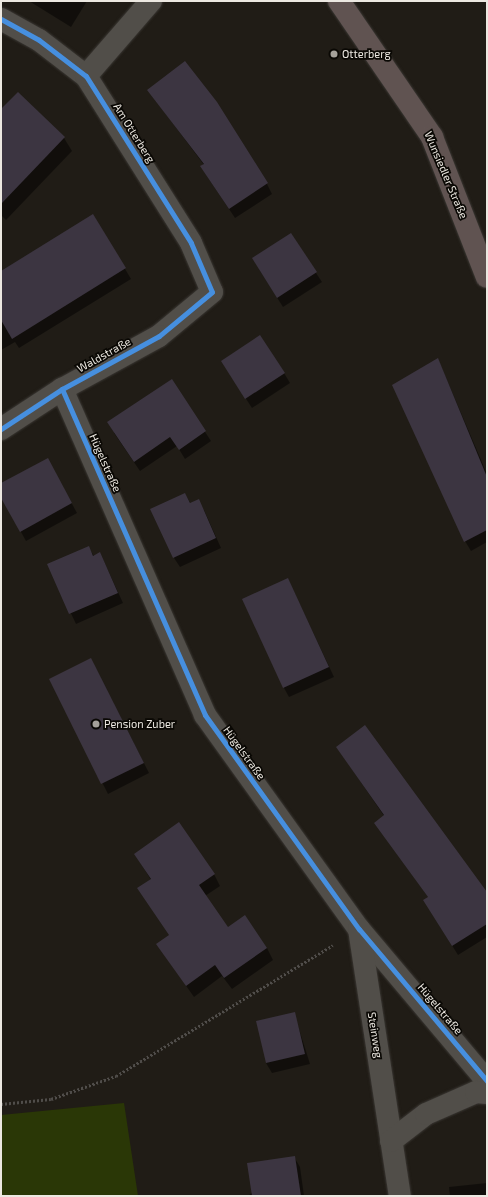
<!DOCTYPE html>
<meta charset="utf-8">
<style>
body{margin:0}
#map{position:relative;width:488px;height:1197px;overflow:hidden;background:#201c16;font-family:"Exo 2",sans-serif}
div>[style]{position:absolute}
[style*='--x']{left:calc(var(--x)*1px);top:calc(var(--y)*1px);width:calc(var(--w)*1px);rotate:calc(var(--a)*1deg)}
.green>*{inset:0;background:#2a3706}
.shadow>*{inset:0;background:#0007}
.building>*{inset:0;background:#3c3541}
.path>*{height:2.5px;margin-top:-1.25px;transform-origin:0;background:repeating-linear-gradient(90deg,#504d4a 0 2px,transparent 0 4px)}
.roads{filter:drop-shadow(0 0 1px #3a3733) drop-shadow(0 0 1px #3a3733)}
.minor>*{height:22px;margin:-11px;padding:0 11px;transform-origin:11px;border-radius:11px;background:#514e49}
.major>*{height:22px;margin:-11px;padding:0 11px;transform-origin:11px;border-radius:11px;background:#605351}
.cycleway>*{height:5px;margin:-2.5px;padding:0 2.5px;transform-origin:2.5px;border-radius:2.5px;background:#468fdf}
.dots>*{width:11px;height:11px;translate:-50% -50%;box-sizing:border-box;border:2px solid #0a0804;border-radius:50%}
span{translate:-50% -50%;white-space:nowrap;text-align:center;line-height:1.15;-webkit-text-stroke:3.5px #0a0804;paint-order:stroke}
.poi-label{font-size:11px;color:#ece8e1}
.left{translate:0 -50%;text-align:left}
.street-label{font-size:11px;color:#ece8e1}
.frame{position:absolute;inset:0;border:2px solid #ece8e1;pointer-events:none}
</style>
<div id="map">
<div class="green">
<i style="clip-path:polygon(124px 1103px,138px 1196px,1px 1196px,1px 1115px)"></i>
</div>
<div class="shadow">
<i style="clip-path:polygon(29px 1px,87px 1px,71px 27px)"></i>
<i style="clip-path:polygon(148px 90px,267px 184px,272px 194px,235px 218px,207px 176px,204px 165px)"></i>
<i style="clip-path:polygon(1px 110px,64px 138px,72px 151px,6px 220px,1px 215px)"></i>
<i style="clip-path:polygon(93px 215px,131px 279px,19px 348px,15px 342px,1px 350px,1px 272px)"></i>
<i style="clip-path:polygon(259px 269px,316px 273px,322px 282px,283px 307px)"></i>
<i style="clip-path:polygon(438px 359px,487px 474px,487px 542px,471px 551px,465px 541px)"></i>
<i style="clip-path:polygon(228px 371px,284px 373px,290px 383px,252px 408px)"></i>
<i style="clip-path:polygon(171px 380px,211px 441px,185px 459px,177px 446px,140px 471px,114px 433px)"></i>
<i style="clip-path:polygon(53px 469px,77px 513px,26px 541px,1px 496px,1px 485px)"></i>
<i style="clip-path:polygon(185px 494px,191px 504px,204px 510px,221px 548px,180px 567px,174px 558px)"></i>
<i style="clip-path:polygon(88px 547px,94px 556px,100px 553px,123px 603px,76px 624px,48px 565px)"></i>
<i style="clip-path:polygon(288px 579px,334px 677px,289px 697px,284px 688px)"></i>
<i style="clip-path:polygon(96px 669px,149px 773px,108px 794px,50px 679px)"></i>
<i style="clip-path:polygon(337px 747px,487px 897px,487px 937px,458px 955px,430px 910px,429px 898px,375px 823px,384px 816px)"></i>
<i style="clip-path:polygon(135px 854px,214px 874px,220px 886px,205px 896px,228px 928px,267px 948px,273px 960px,232px 989px,222px 976px,194px 997px,165px 956px,170px 936px,151px 880px)"></i>
<i style="clip-path:polygon(294px 1013px,310px 1064px,272px 1073px,266px 1063px)"></i>
<i style="clip-path:polygon(294px 1157px,300px 1167px,304px 1196px,248px 1196px)"></i>
<i style="clip-path:polygon(487px 1183px,487px 1196px,450px 1196px,449px 1187px)"></i>
</div>
<div class="building">
<i style="clip-path:polygon(185px 61px,217px 102px,268px 183px,229px 209px,200px 166px,204px 164px,147px 90px)"></i>
<i style="clip-path:polygon(18px 92px,65px 137px,1px 204px,1px 109px)"></i>
<i style="clip-path:polygon(93px 214px,126px 268px,12px 339px,1px 320px,1px 271px)"></i>
<i style="clip-path:polygon(291px 233px,317px 272px,277px 298px,252px 258px)"></i>
<i style="clip-path:polygon(260px 335px,285px 373px,245px 399px,221px 361px)"></i>
<i style="clip-path:polygon(438px 358px,487px 477px,487px 530px,464px 542px,392px 385px)"></i>
<i style="clip-path:polygon(172px 379px,206px 431px,179px 450px,170px 437px,134px 462px,107px 422px)"></i>
<i style="clip-path:polygon(48px 458px,72px 503px,20px 532px,1px 498px,1px 483px)"></i>
<i style="clip-path:polygon(185px 493px,190px 503px,199px 499px,216px 538px,173px 558px,150px 509px)"></i>
<i style="clip-path:polygon(89px 546px,93px 556px,100px 552px,118px 593px,69px 614px,47px 564px)"></i>
<i style="clip-path:polygon(288px 578px,329px 667px,283px 688px,242px 599px)"></i>
<i style="clip-path:polygon(91px 658px,144px 763px,101px 784px,49px 679px)"></i>
<i style="clip-path:polygon(365px 725px,487px 892px,487px 924px,452px 946px,423px 900px,428px 897px,374px 823px,384px 815px,336px 747px)"></i>
<i style="clip-path:polygon(179px 822px,215px 874px,199px 885px,228px 927px,245px 915px,267px 948px,224px 978px,215px 965px,186px 986px,156px 944px,169px 935px,137px 888px,151px 879px,134px 854px)"></i>
<i style="clip-path:polygon(295px 1012px,305px 1054px,266px 1063px,256px 1021px)"></i>
<i style="clip-path:polygon(295px 1156px,301px 1196px,252px 1196px,247px 1163px)"></i>
</div>
<div class="path">
<i style="--x:1;--y:1104;--w:50;--a:-5.7"></i>
<i style="--x:51;--y:1099;--w:69;--a:-19.5"></i>
<i style="--x:116;--y:1076;--w:253;--a:-31.1"></i>
</div>
<div class="roads">
<div class="minor">
<i style="--x:1;--y:19;--w:43;--a:28.9"></i>
<i style="--x:39;--y:40;--w:59;--a:37.5"></i>
<i style="--x:86;--y:76;--w:197;--a:57.8"></i>
<i style="--x:191;--y:243;--w:53;--a:66.8"></i>
<i style="--x:212;--y:292;--w:69;--a:140.3"></i>
<i style="--x:159;--y:336;--w:111;--a:151.3"></i>
<i style="--x:62;--y:389;--w:73;--a:146.7"></i>
<i style="--x:86;--y:76;--w:99;--a:-49.1"></i>
<i style="--x:62;--y:389;--w:356;--a:66.3"></i>
<i style="--x:205;--y:715;--w:264;--a:54.3"></i>
<i style="--x:359;--y:929;--w:199;--a:49.9"></i>
<i style="--x:359;--y:929;--w:270;--a:81.3"></i>
<i style="--x:391;--y:1141;--w:44;--a:-37.6"></i>
<i style="--x:426;--y:1114;--w:55;--a:-23.7"></i>
<i style="--x:476;--y:1092;--w:11;--a:5"></i>
</div>
<div class="major">
<i style="--x:339;--y:1;--w:165;--a:55.6"></i>
<i style="--x:432;--y:137;--w:150;--a:68.6"></i>
</div>
</div>
<div class="cycleway">
<i style="--x:1;--y:19;--w:43;--a:28.9"></i>
<i style="--x:39;--y:40;--w:59;--a:37.5"></i>
<i style="--x:86;--y:76;--w:197;--a:57.8"></i>
<i style="--x:191;--y:243;--w:53;--a:66.8"></i>
<i style="--x:212;--y:292;--w:69;--a:140.3"></i>
<i style="--x:159;--y:336;--w:111;--a:151.3"></i>
<i style="--x:62;--y:389;--w:73;--a:146.7"></i>
<i style="--x:62;--y:389;--w:356;--a:66.3"></i>
<i style="--x:205;--y:715;--w:264;--a:54.3"></i>
<i style="--x:359;--y:929;--w:199;--a:49.9"></i>
</div>
<div class="dots">
<i style="left:334px;top:54px;background:#a5a19a"></i>
<i style="left:96px;top:724px;background:#a5a19a"></i>
</div>
<div class="poi-label">
<span class="left" style="left:342px;top:54px">Otterberg</span>
<span class="left" style="left:104px;top:724px">Pension Zuber</span>
</div>
<div class="street-label">
<span style="left:134px;top:133px;rotate:58deg">Am Otterberg</span>
<span style="left:446px;top:175px;rotate:67deg">Wunsiedler Straße</span>
<span style="left:104px;top:355px;rotate:-29deg">Waldstraße</span>
<span style="left:105px;top:463px;rotate:66deg">Hügelstraße</span>
<span style="left:244px;top:753px;rotate:54deg">Hügelstraße</span>
<span style="left:440px;top:1009px;rotate:50deg">Hügelstraße</span>
<span style="left:375px;top:1035px;rotate:81deg">Steinweg</span>
</div>
<div class="frame"></div>
</div>
